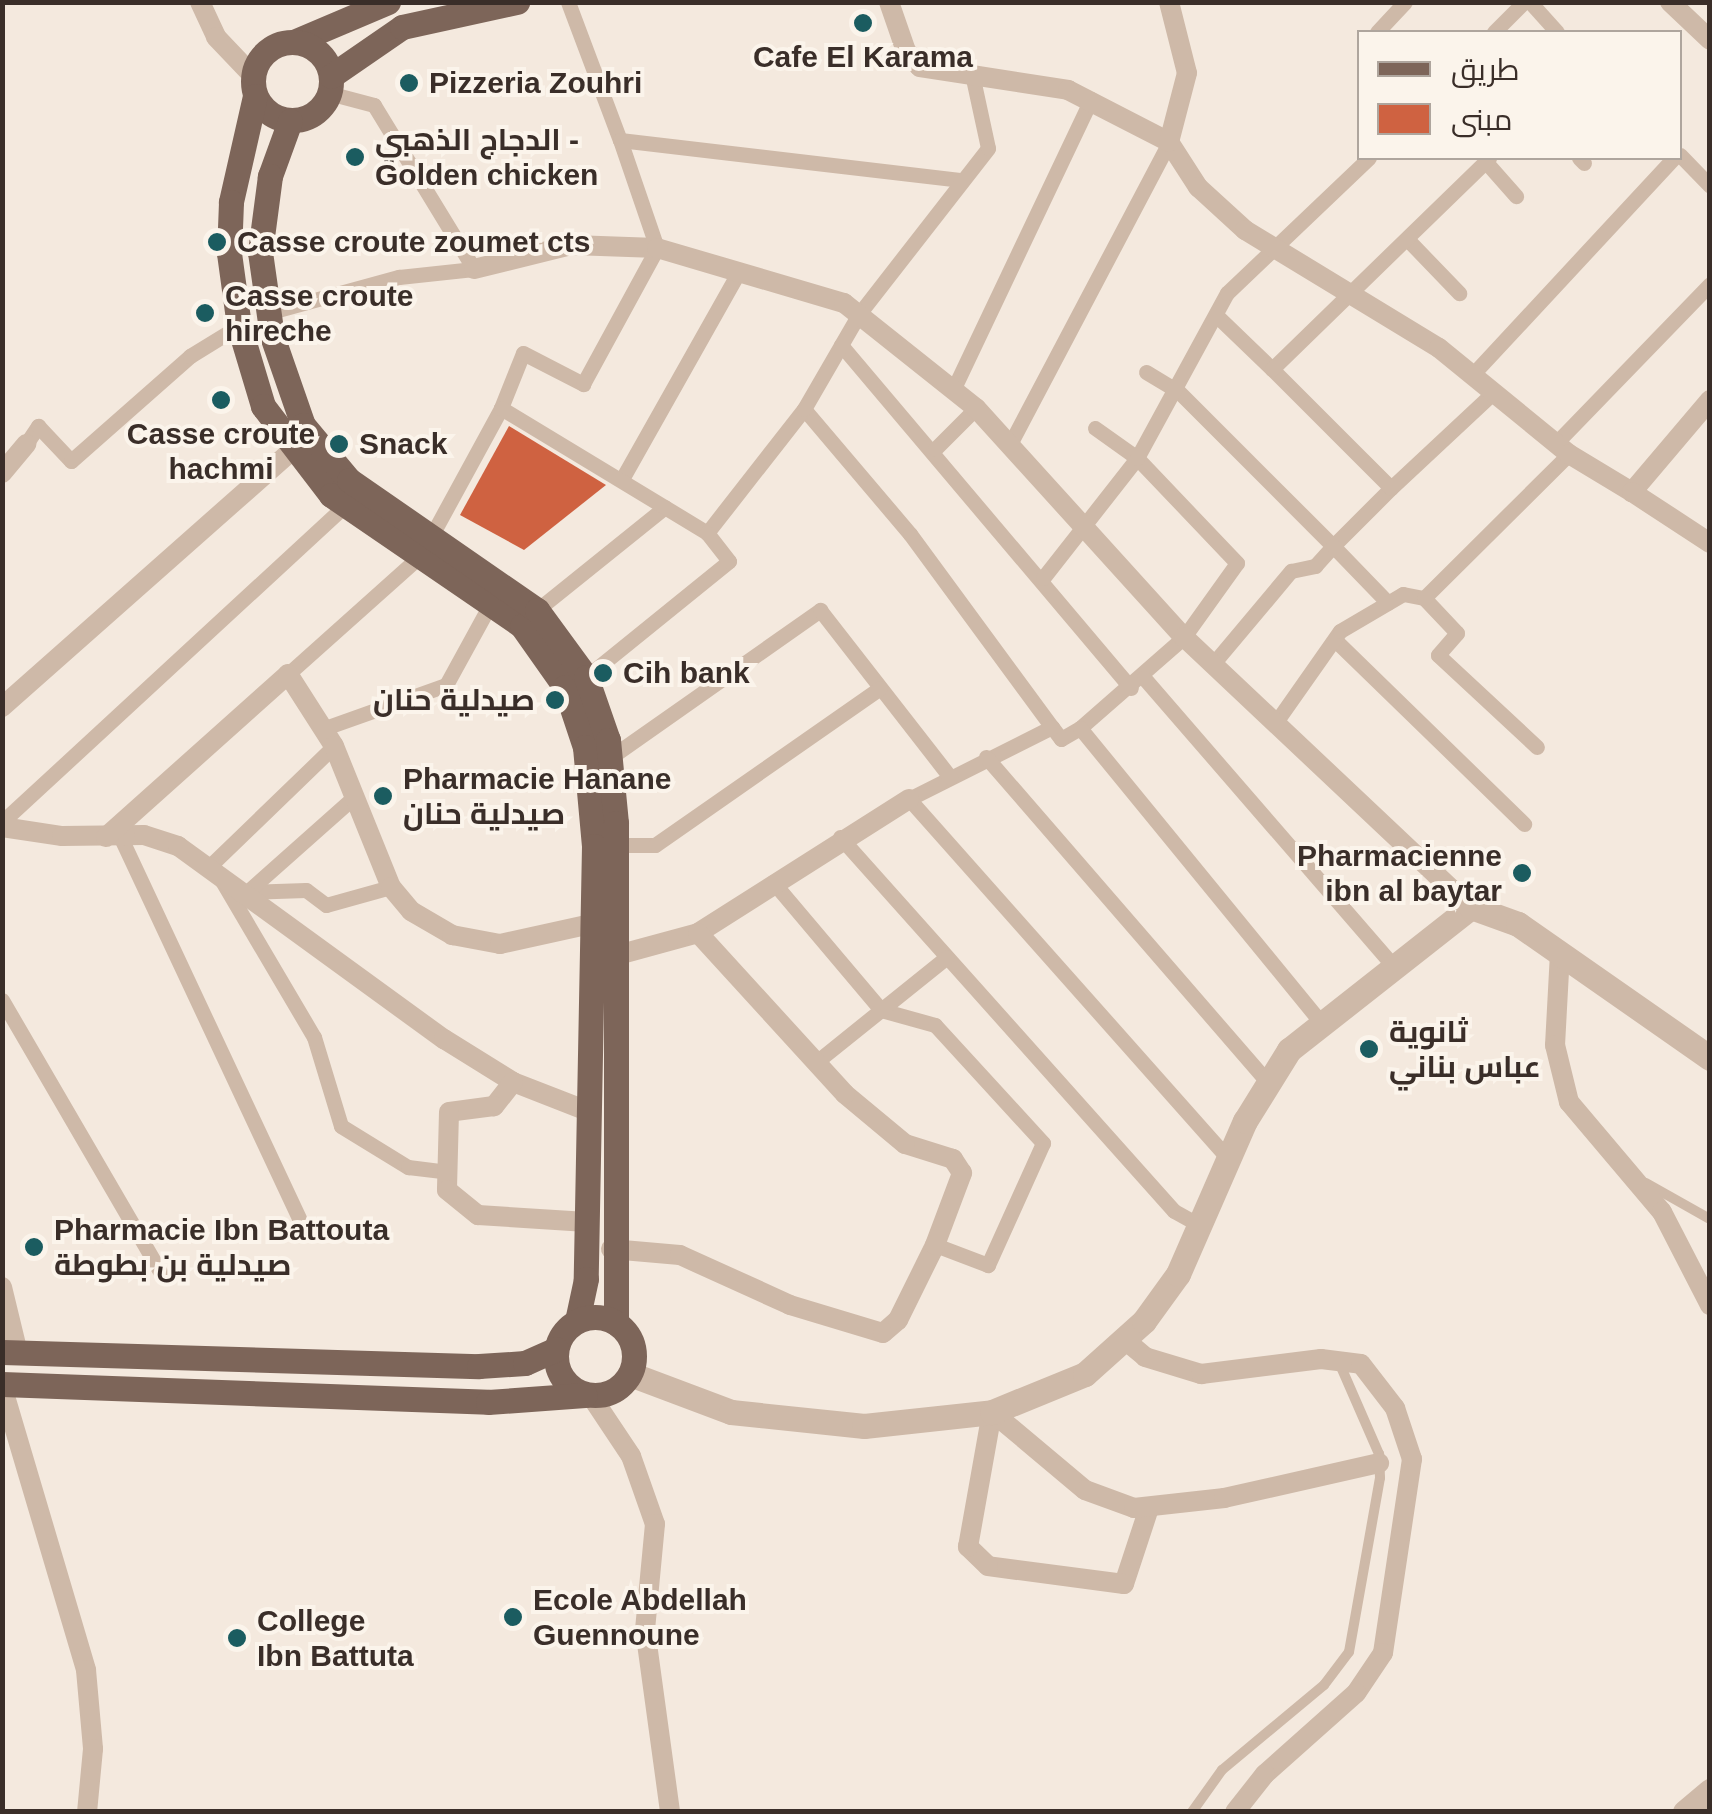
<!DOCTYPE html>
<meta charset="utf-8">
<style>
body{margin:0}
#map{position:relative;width:1712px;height:1814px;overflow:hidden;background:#f4e9de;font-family:Arial,Cairo,sans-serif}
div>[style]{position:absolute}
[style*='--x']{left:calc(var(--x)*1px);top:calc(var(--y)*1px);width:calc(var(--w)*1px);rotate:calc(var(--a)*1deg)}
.building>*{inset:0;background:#cf6241}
.service>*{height:10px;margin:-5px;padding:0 5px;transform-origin:5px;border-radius:5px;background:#ceb9a8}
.pedestrian>*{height:15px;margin:-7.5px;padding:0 7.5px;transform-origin:7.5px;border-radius:7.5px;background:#ceb9a8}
.minor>*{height:20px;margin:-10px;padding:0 10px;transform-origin:10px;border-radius:10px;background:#ceb9a8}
.tertiary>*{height:25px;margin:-12.5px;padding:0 12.5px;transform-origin:12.5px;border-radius:12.5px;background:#ceb9a8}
.primary>*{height:25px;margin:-12.5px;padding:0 12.5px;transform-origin:12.5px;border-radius:12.5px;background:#7d6559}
.primary>.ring{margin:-12.5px;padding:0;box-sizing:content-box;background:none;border:25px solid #7d6559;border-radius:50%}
.dots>*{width:28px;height:28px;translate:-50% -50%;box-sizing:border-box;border:5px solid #fbf4eb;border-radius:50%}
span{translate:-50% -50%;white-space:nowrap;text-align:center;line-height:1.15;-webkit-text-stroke:8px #fbf4eb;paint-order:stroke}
.poi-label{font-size:30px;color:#3a2e29;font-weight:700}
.left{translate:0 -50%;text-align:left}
.right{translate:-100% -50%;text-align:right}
.frame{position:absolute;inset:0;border:5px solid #3a2e29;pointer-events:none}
.legend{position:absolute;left:1357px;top:30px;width:325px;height:130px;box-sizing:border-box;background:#fbf4eb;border:2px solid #aea59d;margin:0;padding:12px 18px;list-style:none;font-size:30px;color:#3a2e29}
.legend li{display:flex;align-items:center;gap:20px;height:50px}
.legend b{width:50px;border:2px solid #aea59d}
</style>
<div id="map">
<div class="building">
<i style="clip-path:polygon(509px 426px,606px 485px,524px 550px,460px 515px)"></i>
</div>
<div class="service">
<i style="--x:1646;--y:1183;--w:73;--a:29.4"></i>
<i style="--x:1192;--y:1812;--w:52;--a:-54.5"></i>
<i style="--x:1222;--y:1770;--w:133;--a:-39.8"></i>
<i style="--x:1324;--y:1685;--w:41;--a:-52.9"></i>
<i style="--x:1349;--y:1652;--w:177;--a:-79.9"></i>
<i style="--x:1380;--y:1478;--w:24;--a:-92"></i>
<i style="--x:1379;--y:1454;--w:103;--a:-113.6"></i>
</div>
<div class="pedestrian">
<i style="--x:568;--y:2;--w:147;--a:69.4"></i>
<i style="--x:620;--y:140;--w:344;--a:6.7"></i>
<i style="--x:1530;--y:2;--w:40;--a:48"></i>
<i style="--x:1377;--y:32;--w:41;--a:-47"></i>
<i style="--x:1494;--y:32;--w:42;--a:-45"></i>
<i style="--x:1680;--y:155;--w:43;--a:45.9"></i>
<i style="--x:1579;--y:158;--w:7;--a:45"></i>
<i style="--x:1485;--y:161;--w:47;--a:48.5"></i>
<i style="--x:1408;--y:240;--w:74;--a:46.1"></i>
<i style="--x:267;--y:313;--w:137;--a:-15.3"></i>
<i style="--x:399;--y:277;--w:75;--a:-6.1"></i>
<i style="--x:474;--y:269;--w:192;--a:-121.4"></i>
<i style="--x:374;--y:105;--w:47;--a:-165.1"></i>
<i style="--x:1218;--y:317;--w:75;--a:43.9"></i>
<i style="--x:841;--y:345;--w:449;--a:49.8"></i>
<i style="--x:1146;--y:372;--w:37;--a:31"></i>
<i style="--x:1178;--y:391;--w:219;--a:45"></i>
<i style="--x:1333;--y:546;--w:82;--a:-45"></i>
<i style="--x:1391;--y:488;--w:168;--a:-135"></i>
<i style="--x:1272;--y:369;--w:303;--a:-44.2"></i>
<i style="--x:1473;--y:374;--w:295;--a:-47.1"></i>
<i style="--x:954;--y:388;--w:320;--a:-64.6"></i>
<i style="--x:501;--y:408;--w:59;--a:-68.2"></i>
<i style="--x:523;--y:353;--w:68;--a:27.3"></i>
<i style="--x:583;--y:384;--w:155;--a:-61.4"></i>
<i style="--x:657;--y:248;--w:114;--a:-108.9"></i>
<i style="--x:804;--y:409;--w:164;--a:49.7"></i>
<i style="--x:910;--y:534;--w:240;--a:53.7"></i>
<i style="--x:1095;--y:428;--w:52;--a:35.5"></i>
<i style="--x:1137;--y:458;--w:145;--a:46.4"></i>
<i style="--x:1237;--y:563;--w:91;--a:125.6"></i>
<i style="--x:1184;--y:637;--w:138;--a:138.8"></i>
<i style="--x:1080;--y:728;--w:22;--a:150"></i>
<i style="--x:1061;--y:739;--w:15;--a:-127"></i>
<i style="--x:1052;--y:727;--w:160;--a:153.3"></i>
<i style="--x:909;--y:799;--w:482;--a:48.4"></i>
<i style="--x:1556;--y:443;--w:221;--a:-45.9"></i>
<i style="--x:26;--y:444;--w:22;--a:-56"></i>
<i style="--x:38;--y:426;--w:48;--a:46.7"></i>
<i style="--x:71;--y:461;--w:159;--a:-41.4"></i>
<i style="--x:190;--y:356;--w:57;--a:-31.5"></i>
<i style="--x:1009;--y:446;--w:344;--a:-62.2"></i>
<i style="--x:935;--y:449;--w:58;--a:-45"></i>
<i style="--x:622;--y:479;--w:239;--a:-60.6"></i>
<i style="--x:1391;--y:488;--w:141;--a:-43"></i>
<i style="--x:1043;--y:578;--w:152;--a:-51.9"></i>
<i style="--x:1137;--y:458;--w:188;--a:-61.4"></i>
<i style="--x:1227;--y:293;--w:196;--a:-43.6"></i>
<i style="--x:1424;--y:598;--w:48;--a:46.7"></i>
<i style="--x:1457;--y:633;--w:29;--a:131"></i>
<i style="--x:1438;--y:655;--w:135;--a:42.9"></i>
<i style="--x:537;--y:610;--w:164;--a:-38.8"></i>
<i style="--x:1335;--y:640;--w:264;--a:44.2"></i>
<i style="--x:1212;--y:665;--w:123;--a:-50"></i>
<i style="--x:1291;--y:571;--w:25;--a:-12"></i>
<i style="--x:1315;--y:566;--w:27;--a:-48"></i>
<i style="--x:1333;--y:546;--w:79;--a:46"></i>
<i style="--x:288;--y:674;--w:178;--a:-41.8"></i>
<i style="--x:421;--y:555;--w:167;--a:-61.4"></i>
<i style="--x:501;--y:408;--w:241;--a:31.2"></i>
<i style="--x:707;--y:533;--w:157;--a:-52"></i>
<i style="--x:804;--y:409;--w:110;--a:-59.9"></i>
<i style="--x:859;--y:314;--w:210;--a:-52.1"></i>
<i style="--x:988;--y:148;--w:76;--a:-102.2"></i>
<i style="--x:586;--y:677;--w:184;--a:-39"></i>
<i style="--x:729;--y:561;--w:36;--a:-128"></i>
<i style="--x:1144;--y:678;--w:379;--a:49.1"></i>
<i style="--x:1276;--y:722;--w:111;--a:-54.9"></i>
<i style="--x:1340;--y:631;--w:73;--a:-30.4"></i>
<i style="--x:1403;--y:594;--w:21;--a:11"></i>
<i style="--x:1424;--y:598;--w:204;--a:-44.8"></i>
<i style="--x:325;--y:728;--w:128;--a:-19.6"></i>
<i style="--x:446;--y:685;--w:96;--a:-61.3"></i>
<i style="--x:1080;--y:728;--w:377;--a:50.7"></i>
<i style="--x:334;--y:746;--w:170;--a:136"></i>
<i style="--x:212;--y:864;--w:201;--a:59.5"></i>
<i style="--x:314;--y:1037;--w:93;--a:73.1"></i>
<i style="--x:341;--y:1126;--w:79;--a:31.5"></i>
<i style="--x:408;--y:1167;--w:34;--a:7"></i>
<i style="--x:611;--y:757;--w:256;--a:-35.1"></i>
<i style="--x:820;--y:610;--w:212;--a:52.1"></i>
<i style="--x:986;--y:757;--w:427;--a:49.1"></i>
<i style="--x:2;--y:822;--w:466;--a:-42.7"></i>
<i style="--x:120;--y:836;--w:429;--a:64.9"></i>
<i style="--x:840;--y:837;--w:501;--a:48.23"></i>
<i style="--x:1174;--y:1211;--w:31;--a:29"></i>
<i style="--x:616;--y:845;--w:39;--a:0"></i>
<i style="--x:655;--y:845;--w:274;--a:-34.9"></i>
<i style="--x:773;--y:882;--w:167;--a:49.8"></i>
<i style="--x:881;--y:1010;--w:56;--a:15.5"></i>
<i style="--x:935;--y:1025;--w:160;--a:47.5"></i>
<i style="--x:1043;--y:1143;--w:134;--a:114.3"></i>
<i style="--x:988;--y:1265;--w:57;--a:-159.3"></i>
<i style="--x:247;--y:892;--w:59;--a:-1.9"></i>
<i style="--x:306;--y:890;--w:25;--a:37"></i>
<i style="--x:326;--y:905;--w:67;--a:-15.5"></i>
<i style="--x:247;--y:892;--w:144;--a:-41.6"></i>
<i style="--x:2;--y:1000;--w:315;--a:59.8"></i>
<i style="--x:815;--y:1063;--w:169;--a:-38.8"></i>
</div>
<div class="minor">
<i style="--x:200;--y:2;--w:38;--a:65"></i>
<i style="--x:216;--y:37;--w:52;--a:46.5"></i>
<i style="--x:889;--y:2;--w:52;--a:70.9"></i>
<i style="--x:906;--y:51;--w:21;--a:49"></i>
<i style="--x:920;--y:67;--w:150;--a:8.8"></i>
<i style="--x:1068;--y:90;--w:114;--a:27.2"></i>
<i style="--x:1169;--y:142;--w:54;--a:57.2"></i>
<i style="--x:1198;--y:187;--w:64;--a:42.5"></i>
<i style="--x:1245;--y:230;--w:227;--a:31.3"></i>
<i style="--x:1439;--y:348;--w:168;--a:39.2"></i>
<i style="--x:1569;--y:454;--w:74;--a:31.1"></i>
<i style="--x:1169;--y:2;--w:73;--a:75.8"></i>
<i style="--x:1187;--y:73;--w:71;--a:104.6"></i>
<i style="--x:1670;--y:2;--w:55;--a:43.5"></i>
<i style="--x:474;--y:269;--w:101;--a:-13.8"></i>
<i style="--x:572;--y:245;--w:85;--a:2"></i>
<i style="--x:657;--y:248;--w:195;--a:16.4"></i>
<i style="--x:844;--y:303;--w:169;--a:38.5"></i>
<i style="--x:976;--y:408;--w:309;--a:47.8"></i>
<i style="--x:1184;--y:637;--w:394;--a:43.3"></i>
<i style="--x:1710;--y:400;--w:121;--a:130.3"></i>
<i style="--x:1632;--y:492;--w:93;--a:33.2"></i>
<i style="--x:2;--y:473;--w:38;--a:-50"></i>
<i style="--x:2;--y:707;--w:386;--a:-41.5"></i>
<i style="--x:2;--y:827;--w:61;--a:8.5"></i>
<i style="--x:62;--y:836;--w:82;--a:-0.7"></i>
<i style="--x:144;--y:835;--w:36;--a:18"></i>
<i style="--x:178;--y:846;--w:329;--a:36"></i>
<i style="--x:444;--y:1039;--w:81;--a:31.9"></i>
<i style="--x:513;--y:1082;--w:83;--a:21.3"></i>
<i style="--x:106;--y:837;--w:244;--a:-41.8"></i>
<i style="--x:288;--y:674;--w:85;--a:57.4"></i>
<i style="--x:334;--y:746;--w:152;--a:68"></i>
<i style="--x:391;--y:887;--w:31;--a:50"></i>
<i style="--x:411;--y:911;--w:48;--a:30.3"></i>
<i style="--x:452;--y:935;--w:49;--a:10.6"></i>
<i style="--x:500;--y:944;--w:93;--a:-12.4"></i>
<i style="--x:1560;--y:953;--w:92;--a:93.1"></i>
<i style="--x:1555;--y:1045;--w:59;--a:76.2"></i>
<i style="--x:1569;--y:1102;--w:144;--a:49.8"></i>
<i style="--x:1662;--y:1212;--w:105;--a:62.7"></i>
<i style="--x:614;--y:956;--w:87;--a:-15.3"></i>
<i style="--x:698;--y:933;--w:250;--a:-32.4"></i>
<i style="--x:513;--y:1082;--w:31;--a:128"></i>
<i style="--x:494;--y:1106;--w:45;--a:172.4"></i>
<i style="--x:449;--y:1112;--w:78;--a:91.5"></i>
<i style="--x:447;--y:1190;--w:40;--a:39"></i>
<i style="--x:478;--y:1215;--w:109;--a:3.7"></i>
<i style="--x:611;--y:1249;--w:69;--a:5"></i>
<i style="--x:680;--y:1255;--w:121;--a:24.4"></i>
<i style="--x:790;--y:1305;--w:97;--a:16.8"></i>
<i style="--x:883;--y:1333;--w:20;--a:-41"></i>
<i style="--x:898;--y:1320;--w:84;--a:-63.7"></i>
<i style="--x:935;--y:1245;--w:77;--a:-69.4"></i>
<i style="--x:962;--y:1173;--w:17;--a:-123"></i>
<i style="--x:953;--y:1159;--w:50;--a:-162.6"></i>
<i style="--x:905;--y:1144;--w:78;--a:-140.2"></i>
<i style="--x:845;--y:1094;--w:218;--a:-132.4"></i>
<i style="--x:2;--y:1287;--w:68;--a:76.4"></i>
<i style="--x:1125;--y:1340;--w:26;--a:40"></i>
<i style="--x:1145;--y:1357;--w:59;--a:16.9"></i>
<i style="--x:1201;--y:1374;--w:121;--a:-7.1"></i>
<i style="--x:1321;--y:1359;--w:40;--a:7.1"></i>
<i style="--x:1361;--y:1364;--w:56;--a:52.3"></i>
<i style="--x:1395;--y:1408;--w:54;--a:71.6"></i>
<i style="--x:1412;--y:1459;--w:196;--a:98.5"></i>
<i style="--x:1383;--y:1653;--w:48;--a:124"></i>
<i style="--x:1356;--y:1693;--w:122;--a:138.3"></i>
<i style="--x:1265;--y:1774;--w:48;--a:128.3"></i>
<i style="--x:2;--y:1386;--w:296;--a:73.5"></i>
<i style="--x:86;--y:1670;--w:79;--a:84.9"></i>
<i style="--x:93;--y:1749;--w:63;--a:95.4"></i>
<i style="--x:591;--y:1396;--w:72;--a:56.3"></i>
<i style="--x:631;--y:1456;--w:72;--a:70.6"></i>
<i style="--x:655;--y:1524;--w:105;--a:95.4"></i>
<i style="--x:645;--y:1629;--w:185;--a:82.2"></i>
<i style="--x:1149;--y:1508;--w:80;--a:108.2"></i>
<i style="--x:1124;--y:1584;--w:137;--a:-172.5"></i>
<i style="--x:988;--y:1566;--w:28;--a:-136"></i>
<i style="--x:968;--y:1547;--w:137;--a:-79.9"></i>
<i style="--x:992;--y:1412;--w:121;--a:40"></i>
<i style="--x:1085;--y:1490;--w:52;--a:20.2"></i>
<i style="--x:1134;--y:1508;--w:91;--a:-6.3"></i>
<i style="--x:1224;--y:1498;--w:159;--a:-12.7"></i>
</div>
<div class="tertiary">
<i style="--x:630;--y:1374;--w:108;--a:20.6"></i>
<i style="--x:731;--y:1412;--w:134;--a:6"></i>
<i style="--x:864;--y:1426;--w:129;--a:-6.2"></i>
<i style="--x:992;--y:1412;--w:100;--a:-22.2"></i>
<i style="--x:1085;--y:1374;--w:79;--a:-41.9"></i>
<i style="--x:1144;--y:1321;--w:58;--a:-54.1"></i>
<i style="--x:1178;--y:1274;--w:167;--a:-66.4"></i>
<i style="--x:1245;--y:1121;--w:84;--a:-58.2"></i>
<i style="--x:1289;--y:1050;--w:231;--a:-38.2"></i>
<i style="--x:1471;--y:907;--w:50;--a:19.9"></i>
<i style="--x:1518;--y:924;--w:234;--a:34.9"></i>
<i style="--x:1685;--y:1812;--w:33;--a:-40"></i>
</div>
<div class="primary">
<i style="--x:296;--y:41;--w:100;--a:-23"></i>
<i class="ring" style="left:253px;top:42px;width:53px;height:53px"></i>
<i style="--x:331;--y:76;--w:86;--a:-34.6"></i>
<i style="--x:402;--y:27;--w:118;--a:-12.3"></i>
<i style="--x:255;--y:96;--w:109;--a:102.8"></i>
<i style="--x:231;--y:202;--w:51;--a:92.2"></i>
<i style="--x:229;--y:253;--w:74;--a:82.2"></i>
<i style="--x:239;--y:326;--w:84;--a:73.3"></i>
<i style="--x:263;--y:406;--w:112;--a:52.6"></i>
<i style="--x:331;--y:495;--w:232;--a:34.4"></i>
<i style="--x:522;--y:626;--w:75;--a:54.8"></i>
<i style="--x:565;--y:687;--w:63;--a:71.6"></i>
<i style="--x:585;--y:747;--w:99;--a:84.8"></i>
<i style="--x:594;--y:846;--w:433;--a:91.1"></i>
<i style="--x:586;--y:1279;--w:43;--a:102.1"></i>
<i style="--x:290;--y:121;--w:59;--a:110"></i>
<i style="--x:270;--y:176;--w:77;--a:97.5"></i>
<i style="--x:260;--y:252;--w:85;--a:81.9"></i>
<i style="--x:272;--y:336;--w:94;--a:70.8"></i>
<i style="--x:303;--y:425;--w:72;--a:50.1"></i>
<i style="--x:349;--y:480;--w:229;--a:34.7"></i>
<i style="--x:537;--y:610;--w:83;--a:53.8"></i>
<i style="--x:586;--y:677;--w:67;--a:70.8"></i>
<i style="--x:608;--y:740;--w:83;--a:84.5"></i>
<i style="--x:616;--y:823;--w:500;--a:90"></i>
<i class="ring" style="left:556px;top:1317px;width:53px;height:53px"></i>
<i style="--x:2;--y:1352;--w:477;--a:1.7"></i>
<i style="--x:479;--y:1366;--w:46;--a:-3.7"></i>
<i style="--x:525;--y:1363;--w:34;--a:-24"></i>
<i style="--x:2;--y:1384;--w:486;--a:2.1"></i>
<i style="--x:488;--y:1402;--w:97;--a:-4.1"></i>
</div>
<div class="dots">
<i style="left:863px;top:23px;background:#1b5c60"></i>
<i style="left:409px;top:83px;background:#1b5c60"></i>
<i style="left:355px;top:157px;background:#1b5c60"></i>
<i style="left:217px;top:242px;background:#1b5c60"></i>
<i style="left:205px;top:313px;background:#1b5c60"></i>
<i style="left:221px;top:400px;background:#1b5c60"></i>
<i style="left:339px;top:444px;background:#1b5c60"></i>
<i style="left:603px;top:673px;background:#1b5c60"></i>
<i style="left:555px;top:700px;background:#1b5c60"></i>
<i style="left:383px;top:796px;background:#1b5c60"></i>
<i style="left:1522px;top:873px;background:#1b5c60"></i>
<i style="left:1369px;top:1049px;background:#1b5c60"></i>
<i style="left:34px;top:1247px;background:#1b5c60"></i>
<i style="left:513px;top:1617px;background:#1b5c60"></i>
<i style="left:237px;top:1638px;background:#1b5c60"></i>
</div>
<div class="poi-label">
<span style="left:863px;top:57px">Cafe El Karama</span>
<span class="left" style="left:429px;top:83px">Pizzeria Zouhri</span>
<span class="left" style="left:375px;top:157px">الدجاج الذهبي -<br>Golden chicken</span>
<span class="left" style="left:237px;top:242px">Casse croute zoumet cts</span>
<span class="left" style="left:225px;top:313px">Casse croute<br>hireche</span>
<span style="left:221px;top:451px">Casse croute<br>hachmi</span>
<span class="left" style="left:359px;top:444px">Snack</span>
<span class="left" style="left:623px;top:673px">Cih bank</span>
<span class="right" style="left:535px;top:700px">صيدلية حنان</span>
<span class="left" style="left:403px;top:796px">Pharmacie Hanane<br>صيدلية حنان</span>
<span class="right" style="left:1502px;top:873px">Pharmacienne<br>ibn al baytar</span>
<span class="left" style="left:1389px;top:1049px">ثانوية<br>عباس بناني</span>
<span class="left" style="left:54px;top:1247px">Pharmacie Ibn Battouta<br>صيدلية بن بطوطة</span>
<span class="left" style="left:533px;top:1617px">Ecole Abdellah<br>Guennoune</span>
<span class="left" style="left:257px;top:1638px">College<br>Ibn Battuta</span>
</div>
<div class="frame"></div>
<ul class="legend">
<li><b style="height:12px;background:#7d6559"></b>طريق</li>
<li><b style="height:28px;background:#cf6241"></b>مبنى</li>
</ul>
</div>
